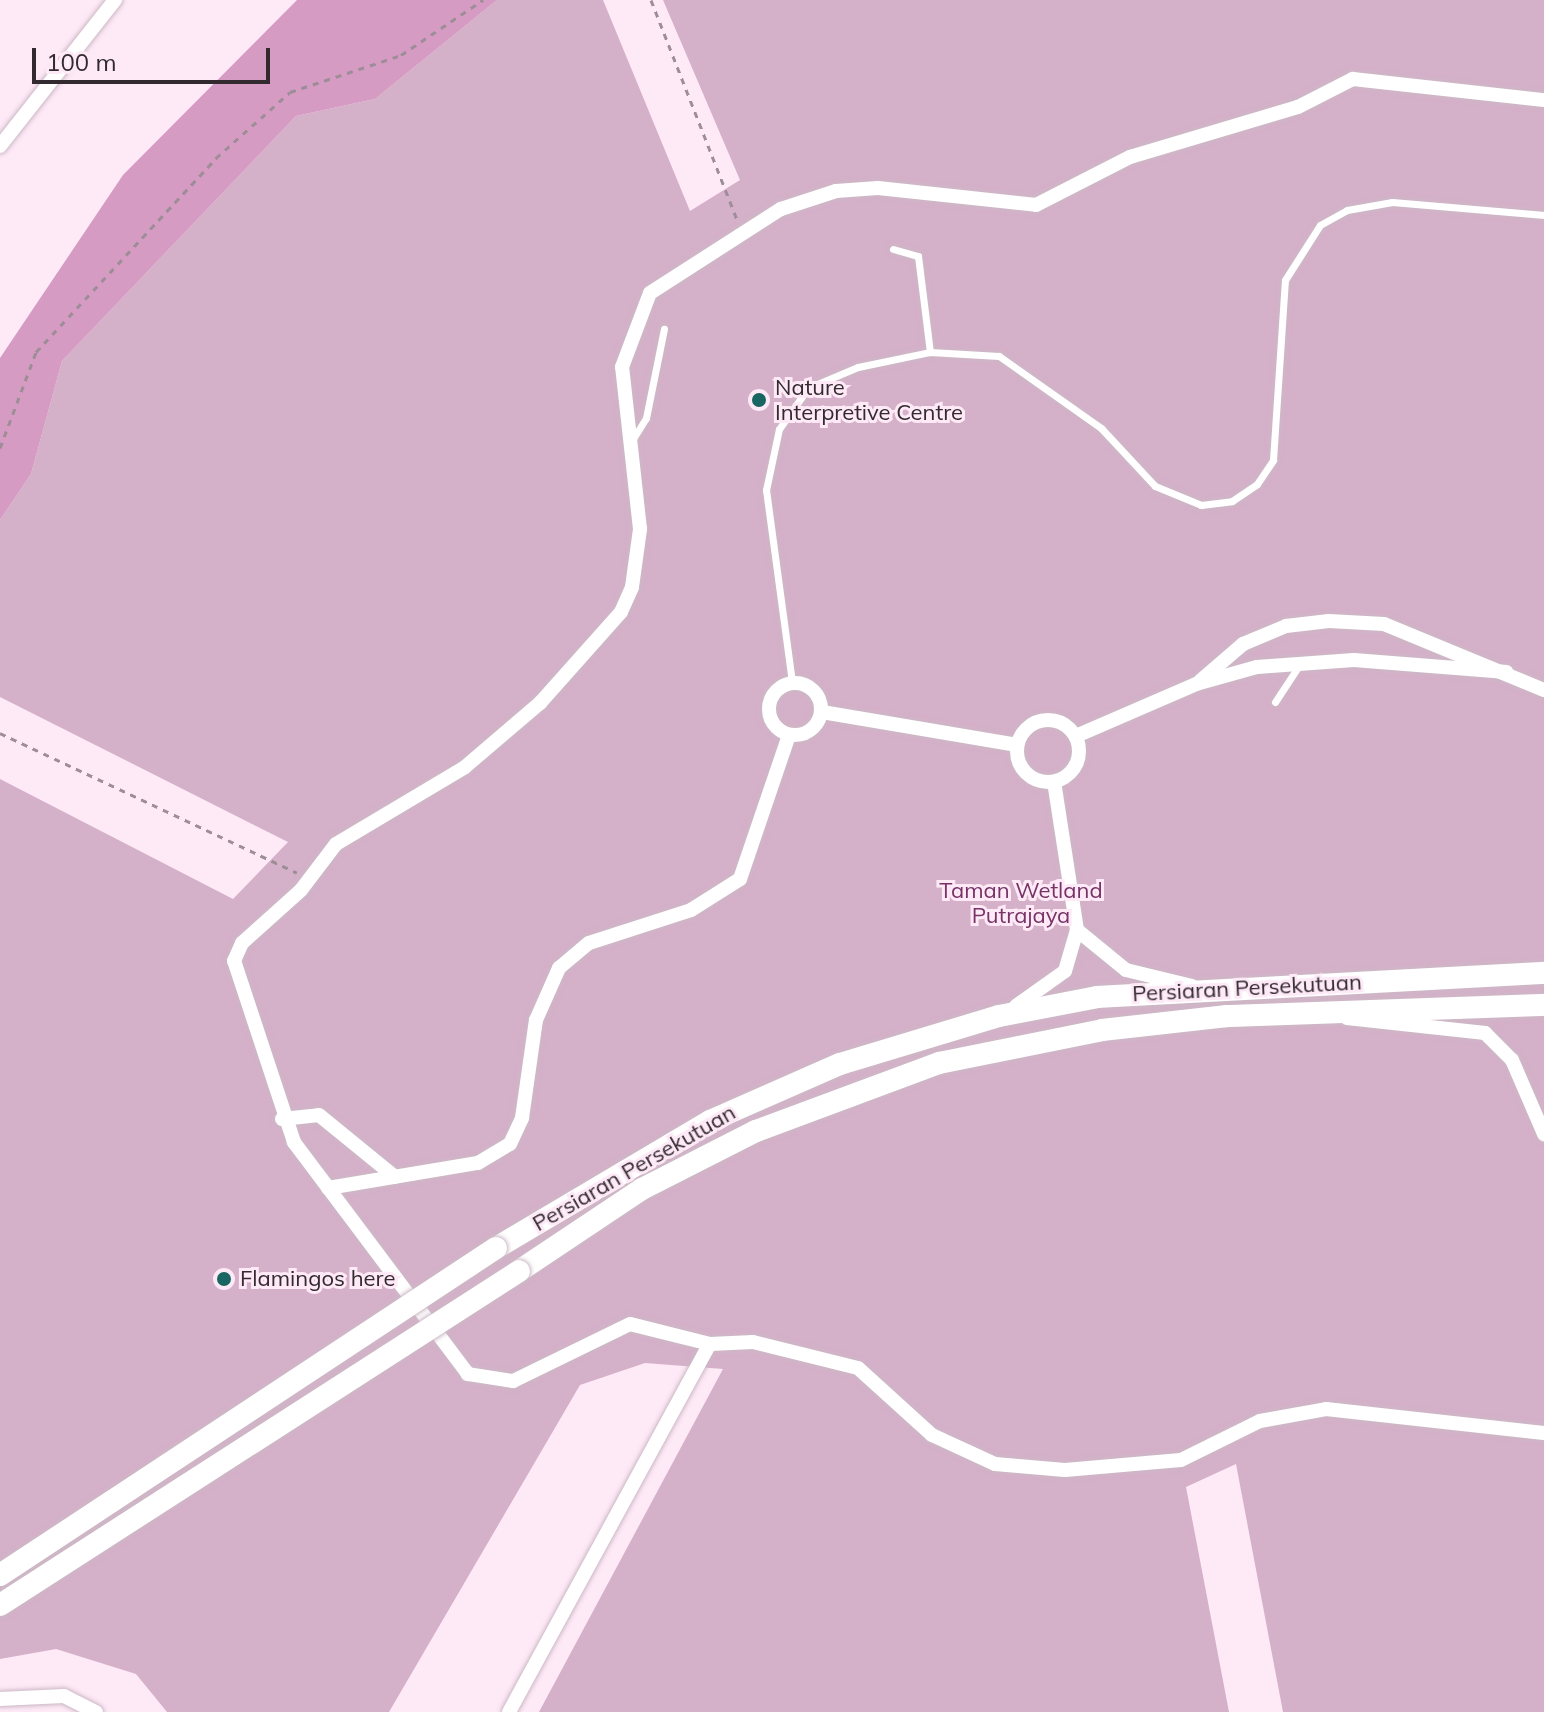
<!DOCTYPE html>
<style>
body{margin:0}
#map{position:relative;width:1544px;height:1712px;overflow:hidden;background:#fee9f7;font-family:Mulish,sans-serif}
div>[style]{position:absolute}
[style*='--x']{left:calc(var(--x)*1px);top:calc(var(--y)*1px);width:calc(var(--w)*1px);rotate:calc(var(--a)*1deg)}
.green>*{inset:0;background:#d5b0c9}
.forest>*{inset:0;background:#d59bc3}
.path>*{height:3px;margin-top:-1.5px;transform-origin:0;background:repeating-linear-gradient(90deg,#9c8d97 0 6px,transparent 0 12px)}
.roads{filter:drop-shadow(0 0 2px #ccb8c5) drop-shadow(0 0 2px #ccb8c5)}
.service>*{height:7px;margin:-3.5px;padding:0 3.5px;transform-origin:3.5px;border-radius:3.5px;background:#fff}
.minor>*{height:14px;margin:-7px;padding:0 7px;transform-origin:7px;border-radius:7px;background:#fff}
.minor>.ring{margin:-7px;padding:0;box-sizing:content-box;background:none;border:14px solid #fff;border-radius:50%}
.primary>*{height:22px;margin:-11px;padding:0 11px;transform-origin:11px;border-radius:11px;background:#fff}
.bridges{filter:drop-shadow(0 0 2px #ccb8c5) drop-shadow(0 0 2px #ccb8c5)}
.primary-bridge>*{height:22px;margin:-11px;padding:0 11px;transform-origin:11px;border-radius:11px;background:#fff}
.dots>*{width:22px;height:22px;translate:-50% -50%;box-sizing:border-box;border:4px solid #fee9f7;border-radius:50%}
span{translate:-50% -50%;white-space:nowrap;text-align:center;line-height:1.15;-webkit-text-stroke:6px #fee9f7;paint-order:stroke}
.poi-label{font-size:22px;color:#322a2f}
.left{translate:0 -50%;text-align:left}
.park-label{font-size:22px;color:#736}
.street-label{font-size:22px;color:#322a2f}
.scale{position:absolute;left:32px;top:48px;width:238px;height:36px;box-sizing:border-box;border:4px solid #322a2f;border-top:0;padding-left:10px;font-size:24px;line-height:28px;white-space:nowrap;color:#322a2f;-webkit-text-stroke:6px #fee9f7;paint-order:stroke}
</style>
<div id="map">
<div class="green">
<i style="clip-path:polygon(497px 0,603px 0,690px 211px,740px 180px,663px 0,1544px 0,1544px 1712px,1283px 1712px,1236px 1464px,1186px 1487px,1229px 1712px,539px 1712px,723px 1369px,645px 1363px,580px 1385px,389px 1712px,167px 1712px,136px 1674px,56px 1649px,0 1659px,0 779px,233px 899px,288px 842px,0 697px,0 520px,31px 474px,62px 361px,296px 116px,375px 99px)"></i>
</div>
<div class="forest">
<i style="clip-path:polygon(297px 0,497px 0,375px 99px,296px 116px,62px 361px,31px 474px,0 520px,0 358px,123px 175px)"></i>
</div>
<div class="path">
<i style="--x:651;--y:0;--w:236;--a:68.6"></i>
<i style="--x:0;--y:448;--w:103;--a:-69.4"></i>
<i style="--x:36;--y:352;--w:265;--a:-47.1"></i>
<i style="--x:216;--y:158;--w:99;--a:-41.7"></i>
<i style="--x:290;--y:92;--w:117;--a:-18.4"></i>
<i style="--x:401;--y:55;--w:99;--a:-33.9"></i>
<i style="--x:0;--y:733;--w:328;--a:25.2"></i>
</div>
<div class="roads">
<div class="service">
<i style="--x:893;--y:249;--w:26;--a:16"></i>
<i style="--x:918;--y:256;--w:97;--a:82.9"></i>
<i style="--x:631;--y:442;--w:28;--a:-58"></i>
<i style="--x:646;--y:418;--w:91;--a:-78.6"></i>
<i style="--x:792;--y:682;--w:194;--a:-97.7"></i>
<i style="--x:766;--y:490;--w:62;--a:-78"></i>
<i style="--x:779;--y:429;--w:50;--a:-54.7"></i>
<i style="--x:808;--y:388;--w:54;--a:-22.8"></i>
<i style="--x:858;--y:367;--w:74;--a:-11.8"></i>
<i style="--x:930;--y:352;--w:69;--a:3.3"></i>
<i style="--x:999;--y:356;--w:125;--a:35.2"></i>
<i style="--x:1101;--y:428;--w:79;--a:47"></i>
<i style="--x:1155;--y:486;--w:50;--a:22.4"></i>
<i style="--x:1201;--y:505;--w:31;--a:-7"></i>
<i style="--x:1232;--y:501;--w:30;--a:-34"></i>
<i style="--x:1257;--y:484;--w:29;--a:-56"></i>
<i style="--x:1273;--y:460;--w:180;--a:-86.2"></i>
<i style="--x:1285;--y:280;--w:65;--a:-57.5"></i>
<i style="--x:1320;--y:225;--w:31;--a:-29"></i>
<i style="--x:1347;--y:210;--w:46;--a:-10.1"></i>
<i style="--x:1392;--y:202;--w:153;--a:4.9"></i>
<i style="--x:1275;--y:702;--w:45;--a:-56.7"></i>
</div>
<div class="minor">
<i style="--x:0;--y:146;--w:186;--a:-51.8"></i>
<i style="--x:1200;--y:681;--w:57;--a:-40.7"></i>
<i style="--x:1243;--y:644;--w:47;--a:-22.7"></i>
<i style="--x:1286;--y:626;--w:43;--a:-6.6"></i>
<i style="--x:1329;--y:621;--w:55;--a:3.1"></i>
<i style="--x:1384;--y:624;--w:173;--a:22.4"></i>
<i class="ring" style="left:769px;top:683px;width:38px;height:38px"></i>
<i style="--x:822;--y:712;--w:198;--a:9.6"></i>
<i class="ring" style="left:1017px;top:720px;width:48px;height:48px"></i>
<i style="--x:1076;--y:736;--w:131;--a:-23.4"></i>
<i style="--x:1196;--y:684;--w:63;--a:-15.6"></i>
<i style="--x:1257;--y:667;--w:97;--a:-4.1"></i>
<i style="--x:1354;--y:660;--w:153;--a:4.5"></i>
<i style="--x:1077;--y:930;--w:63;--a:39.2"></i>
<i style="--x:1126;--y:970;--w:68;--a:13.6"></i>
<i style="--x:1016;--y:1006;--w:60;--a:-35.5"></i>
<i style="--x:1065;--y:971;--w:43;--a:-73.7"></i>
<i style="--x:1077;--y:930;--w:150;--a:-98.8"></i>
<i style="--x:1347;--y:1018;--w:139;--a:6.2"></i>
<i style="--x:1485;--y:1033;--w:38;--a:45"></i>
<i style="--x:1512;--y:1060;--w:81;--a:66.6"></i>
<i style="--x:282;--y:1119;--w:37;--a:-6"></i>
<i style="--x:319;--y:1115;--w:98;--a:39.2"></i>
<i style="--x:328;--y:1188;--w:152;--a:-9.5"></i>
<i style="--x:478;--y:1163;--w:37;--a:-31"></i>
<i style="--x:510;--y:1144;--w:29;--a:-65"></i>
<i style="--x:522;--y:1118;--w:99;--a:-81.9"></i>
<i style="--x:536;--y:1020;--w:57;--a:-66.1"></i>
<i style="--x:559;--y:968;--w:39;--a:-40"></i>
<i style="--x:589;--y:943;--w:107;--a:-17.9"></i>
<i style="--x:691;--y:910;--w:58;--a:-32.3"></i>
<i style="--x:740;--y:879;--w:152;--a:-71.2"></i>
<i style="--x:710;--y:1344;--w:43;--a:-2.7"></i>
<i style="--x:753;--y:1342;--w:108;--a:13.9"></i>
<i style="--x:858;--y:1368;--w:100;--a:42.2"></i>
<i style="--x:932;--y:1435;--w:69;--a:24.7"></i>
<i style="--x:995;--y:1464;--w:70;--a:4.9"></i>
<i style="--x:1065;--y:1470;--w:116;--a:-4.9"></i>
<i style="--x:1181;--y:1460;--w:88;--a:-26.3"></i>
<i style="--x:1260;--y:1421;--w:67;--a:-10.3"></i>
<i style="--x:1326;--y:1409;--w:219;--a:6.3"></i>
<i style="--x:0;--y:1699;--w:64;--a:-2.7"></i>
<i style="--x:64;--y:1696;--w:36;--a:27"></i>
<i style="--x:509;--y:1712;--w:419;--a:-61.4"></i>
<i style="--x:710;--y:1344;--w:82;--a:-166"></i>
<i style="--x:630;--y:1324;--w:130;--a:154"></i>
<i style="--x:513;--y:1381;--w:46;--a:-171.2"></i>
<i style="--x:468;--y:1374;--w:290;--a:-126.9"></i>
<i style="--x:294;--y:1142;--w:191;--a:-108.3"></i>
<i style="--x:234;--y:961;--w:20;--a:-66"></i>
<i style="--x:242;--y:943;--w:79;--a:-41.9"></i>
<i style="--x:301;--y:890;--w:58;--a:-52.7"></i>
<i style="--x:336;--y:844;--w:150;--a:-30.8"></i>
<i style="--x:465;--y:767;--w:99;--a:-40.5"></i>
<i style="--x:540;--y:703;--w:122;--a:-48.3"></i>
<i style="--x:621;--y:612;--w:27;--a:-66"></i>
<i style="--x:632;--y:587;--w:59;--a:-82.1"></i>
<i style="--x:640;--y:529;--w:163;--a:-96.3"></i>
<i style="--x:622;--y:367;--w:79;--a:-69.3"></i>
<i style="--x:650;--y:293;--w:156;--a:-32.7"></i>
<i style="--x:781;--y:209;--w:58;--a:-18.1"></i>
<i style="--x:836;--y:191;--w:42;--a:-4.1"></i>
<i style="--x:878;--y:188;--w:159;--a:6.1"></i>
<i style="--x:1036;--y:205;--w:106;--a:-27.1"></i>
<i style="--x:1130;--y:157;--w:175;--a:-16.6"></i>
<i style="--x:1298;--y:107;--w:62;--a:-27"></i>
<i style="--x:1353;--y:79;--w:192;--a:6.3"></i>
</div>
<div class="primary">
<i style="--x:496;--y:1248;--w:249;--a:-30.7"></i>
<i style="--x:710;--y:1121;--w:142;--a:-23.7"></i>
<i style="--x:840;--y:1064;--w:166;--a:-16.8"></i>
<i style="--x:999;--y:1016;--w:101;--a:-10.9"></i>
<i style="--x:1098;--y:997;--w:447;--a:-3.1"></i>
<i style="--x:519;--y:1271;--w:148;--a:-33.7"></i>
<i style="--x:642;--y:1189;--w:128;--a:-27"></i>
<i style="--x:756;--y:1131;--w:195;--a:-20.4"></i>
<i style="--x:939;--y:1063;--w:166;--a:-11.4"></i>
<i style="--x:1102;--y:1030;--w:126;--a:-6.4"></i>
<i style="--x:1227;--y:1016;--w:317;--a:-2"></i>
</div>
</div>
<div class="bridges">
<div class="primary-bridge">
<i style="--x:0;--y:1575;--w:594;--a:-33.4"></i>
<i style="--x:0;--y:1605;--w:617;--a:-32.76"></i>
</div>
</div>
<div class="dots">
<i style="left:759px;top:400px;background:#186561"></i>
<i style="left:224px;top:1279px;background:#186561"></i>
</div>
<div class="poi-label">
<span class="left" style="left:775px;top:400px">Nature<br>Interpretive Centre</span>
<span class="left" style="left:240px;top:1279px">Flamingos here</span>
</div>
<div class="park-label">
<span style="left:1021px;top:903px">Taman Wetland<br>Putrajaya</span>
</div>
<div class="street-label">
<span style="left:1247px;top:988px;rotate:-3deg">Persiaran Persekutuan</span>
<span style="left:634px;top:1168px;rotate:-30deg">Persiaran Persekutuan</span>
</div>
<div class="scale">100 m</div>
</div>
